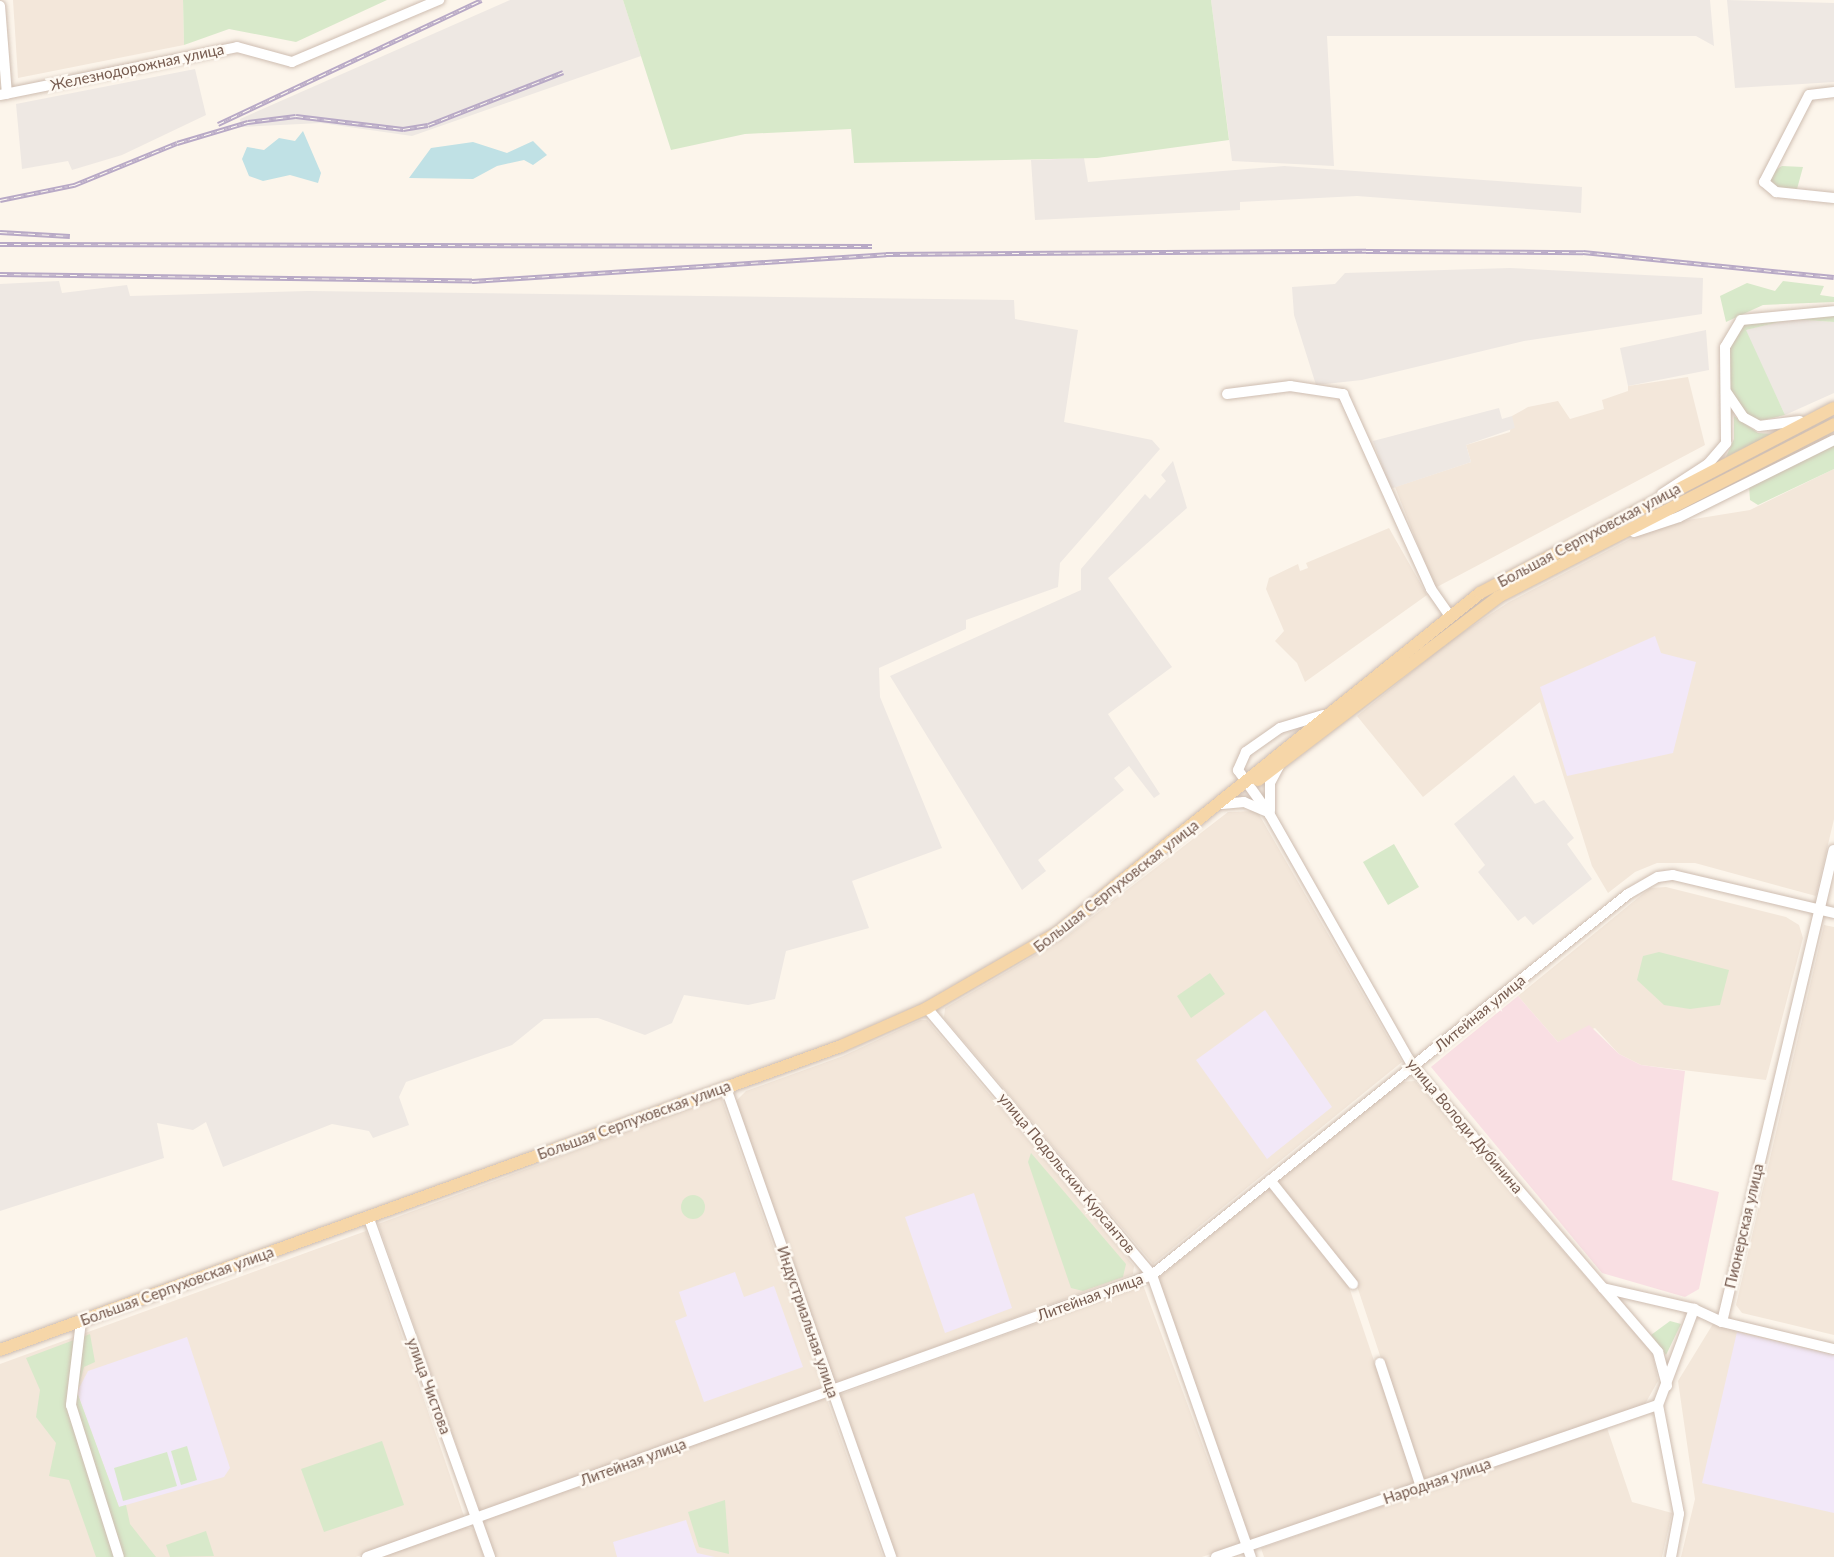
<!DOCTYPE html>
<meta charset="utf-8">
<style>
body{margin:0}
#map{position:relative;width:1834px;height:1557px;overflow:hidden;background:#fcf5eb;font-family:Lato,sans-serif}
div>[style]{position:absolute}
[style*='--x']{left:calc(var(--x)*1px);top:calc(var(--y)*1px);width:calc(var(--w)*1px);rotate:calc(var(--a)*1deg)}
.residential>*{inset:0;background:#f3e7da}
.industrial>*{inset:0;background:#eee8e3}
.education>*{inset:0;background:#f2e8f8}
.medical>*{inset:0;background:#f9dfe3}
.green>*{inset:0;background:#d8e9ca}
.round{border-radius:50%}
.water>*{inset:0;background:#c0e1e5}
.roads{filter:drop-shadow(0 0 2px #cebdb1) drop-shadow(0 0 2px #cebdb1)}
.minor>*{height:10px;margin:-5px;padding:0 5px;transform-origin:5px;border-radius:5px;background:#fff}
.major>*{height:12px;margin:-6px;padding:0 6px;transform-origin:6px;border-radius:6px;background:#f6d6a8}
.rail>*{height:4.5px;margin-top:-2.25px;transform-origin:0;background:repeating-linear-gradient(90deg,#fef9f2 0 7px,#b8a9c6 0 14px);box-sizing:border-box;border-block:2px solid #b8a9c6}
span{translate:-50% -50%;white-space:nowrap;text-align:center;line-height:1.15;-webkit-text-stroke:5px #fef9f2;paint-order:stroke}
.street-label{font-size:15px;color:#765b4f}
</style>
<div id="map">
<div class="residential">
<i style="clip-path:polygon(13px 0,183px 0,184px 45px,18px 78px)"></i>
<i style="clip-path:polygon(1688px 377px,1705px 445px,1435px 588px,1395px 487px,1471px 462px,1466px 445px,1510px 432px,1512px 416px,1528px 407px,1558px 401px,1570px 419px,1604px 409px,1602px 400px,1628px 391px,1628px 386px)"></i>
<i style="clip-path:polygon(1834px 469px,1834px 819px,1816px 896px,1695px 863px,1657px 863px,1635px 872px,1608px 893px,1592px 866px,1540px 702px,1423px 797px,1357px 716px,1451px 640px,1509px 602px,1657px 525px,1750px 510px)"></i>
<i style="clip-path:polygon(1389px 528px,1427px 595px,1305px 682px,1297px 663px,1275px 641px,1284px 631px,1266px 589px,1269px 578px,1298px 564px,1300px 571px,1308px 568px,1306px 563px)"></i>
<i style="clip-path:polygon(1257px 811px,1402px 1062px,1153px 1264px,944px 1018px,945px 1008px,1066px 937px,1228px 812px)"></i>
<i style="clip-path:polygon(1666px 887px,1786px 917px,1799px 925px,1803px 938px,1766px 1080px,1641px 1065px,1619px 1054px,1595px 1028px,1558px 1042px,1518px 996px,1650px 888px)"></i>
<i style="clip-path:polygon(1824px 925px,1834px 927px,1834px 1335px,1742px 1313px,1736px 1305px)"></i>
<i style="clip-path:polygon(920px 1020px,927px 1020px,1134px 1266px,1133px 1274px,840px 1382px,834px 1380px,736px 1101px,746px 1091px,843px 1056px)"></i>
<i style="clip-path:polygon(1415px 1081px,1653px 1354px,1658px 1381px,1645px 1404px,1422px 1482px,1356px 1283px,1275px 1184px,1400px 1082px)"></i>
<i style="clip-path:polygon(721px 1097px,823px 1388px,480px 1512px,378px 1224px)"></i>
<i style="clip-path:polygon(1271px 1186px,1347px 1281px,1414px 1479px,1411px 1487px,1255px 1539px,1248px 1537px,1157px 1279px)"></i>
<i style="clip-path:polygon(366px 1231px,465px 1519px,356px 1557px,0 1557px,0 1364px)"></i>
<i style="clip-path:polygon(1143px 1285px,1238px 1540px,1235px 1546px,1202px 1557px,895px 1557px,838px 1398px,841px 1394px)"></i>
<i style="clip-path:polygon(1716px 1319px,1834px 1344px,1834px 1557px,1681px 1557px,1695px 1499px,1678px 1381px)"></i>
<i style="clip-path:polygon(826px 1397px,883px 1557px,495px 1557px,482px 1521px)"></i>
<i style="clip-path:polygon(1607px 1428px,1632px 1502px,1672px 1513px,1662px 1557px,1264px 1557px,1261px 1548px)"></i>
<i style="clip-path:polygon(466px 1527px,474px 1529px,484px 1557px,380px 1557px)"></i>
</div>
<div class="industrial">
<i style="clip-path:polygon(510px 0,623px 0,641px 56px,412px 136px,321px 123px,241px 127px,240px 119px)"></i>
<i style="clip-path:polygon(1211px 0,1710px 0,1714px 46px,1696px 36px,1327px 36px,1334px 166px,1232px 161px)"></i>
<i style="clip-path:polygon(1727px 0,1834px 3px,1834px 82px,1735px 88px)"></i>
<i style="clip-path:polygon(195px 69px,206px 115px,122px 155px,72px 170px,68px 161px,22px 169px,16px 104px)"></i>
<i style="clip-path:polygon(1084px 158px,1088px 182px,1284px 166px,1582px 187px,1581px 213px,1357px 196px,1240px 202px,1240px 210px,1035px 220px,1031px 160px)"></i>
<i style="clip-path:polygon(1510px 268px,1703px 278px,1702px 314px,1524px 341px,1362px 380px,1316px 385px,1294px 315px,1292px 287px,1335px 284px,1345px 273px)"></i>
<i style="clip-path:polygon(59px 281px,62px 293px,127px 285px,130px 296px,308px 291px,1014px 300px,1015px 319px,1078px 330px,1064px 422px,1152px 440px,1160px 449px,1060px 563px,1058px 587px,966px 620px,966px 629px,879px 668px,880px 697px,942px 848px,852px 881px,869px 928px,786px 951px,775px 999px,748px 1005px,684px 995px,672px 1023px,645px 1035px,598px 1018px,544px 1019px,512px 1045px,406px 1082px,399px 1097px,409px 1125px,373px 1138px,369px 1131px,332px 1124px,223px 1167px,206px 1122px,193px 1130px,157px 1123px,164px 1158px,0 1211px,0 284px)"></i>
<i style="clip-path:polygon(1792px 319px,1834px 322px,1834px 393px,1785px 415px,1745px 330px)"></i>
<i style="clip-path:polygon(1706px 330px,1709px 370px,1628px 386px,1620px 348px)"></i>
<i style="clip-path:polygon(1499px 408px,1502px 419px,1512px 416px,1515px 428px,1466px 445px,1471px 462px,1390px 489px,1373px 441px)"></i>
<i style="clip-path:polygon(1173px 461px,1187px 508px,1108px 578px,1172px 667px,1108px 714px,1160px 794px,1154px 798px,1129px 766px,1114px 778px,1124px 790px,1038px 860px,1046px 871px,1022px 890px,890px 676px,1081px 590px,1081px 569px,1145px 494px,1150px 499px,1166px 481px,1161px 475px)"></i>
<i style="clip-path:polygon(1514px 775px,1535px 804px,1544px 800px,1574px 838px,1567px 844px,1592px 879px,1533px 925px,1525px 916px,1518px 921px,1478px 872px,1485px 865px,1454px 824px)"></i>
</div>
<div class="education">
<i style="clip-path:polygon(1655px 636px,1661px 653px,1696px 662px,1673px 753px,1567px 776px,1540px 687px)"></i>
<i style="clip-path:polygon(1265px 1010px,1332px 1107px,1267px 1159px,1196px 1060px)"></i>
<i style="clip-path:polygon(974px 1193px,1012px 1308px,945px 1333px,905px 1217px)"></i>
<i style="clip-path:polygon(735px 1272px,744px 1297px,774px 1286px,803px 1367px,704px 1402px,675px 1321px,687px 1316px,679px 1292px)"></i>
<i style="clip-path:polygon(1737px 1332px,1834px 1355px,1834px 1513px,1702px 1483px)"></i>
<i style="clip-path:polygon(187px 1337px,230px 1468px,224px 1477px,119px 1507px,77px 1392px,88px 1371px)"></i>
<i style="clip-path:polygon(686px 1520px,697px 1553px,715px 1557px,617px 1557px,613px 1542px)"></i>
</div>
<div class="medical">
<i style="clip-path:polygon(1518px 996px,1558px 1042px,1589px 1025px,1619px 1054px,1641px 1065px,1685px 1071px,1672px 1180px,1719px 1192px,1699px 1289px,1685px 1297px,1602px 1273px,1431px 1067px)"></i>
</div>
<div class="green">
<i style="clip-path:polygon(183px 0,387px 0,296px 42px,229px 29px,184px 45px)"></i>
<i style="clip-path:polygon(623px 0,1211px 0,1229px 140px,1097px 158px,854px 163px,851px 129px,745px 134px,671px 150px)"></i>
<i style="clip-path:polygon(1782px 166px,1803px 167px,1797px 189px,1773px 187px,1766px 175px)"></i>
<i style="clip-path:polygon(1783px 281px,1824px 286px,1820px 295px,1834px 297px,1834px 302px,1763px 305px,1726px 322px,1720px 296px,1747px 283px,1775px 291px)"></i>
<i style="clip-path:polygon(1834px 316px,1834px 322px,1792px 319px,1746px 330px,1785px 415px,1759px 421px,1749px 417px,1731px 391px,1728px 352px,1744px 325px,1770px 318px)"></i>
<i style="clip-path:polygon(1734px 416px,1758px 433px,1772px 434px,1726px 457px,1734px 439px)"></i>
<i style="clip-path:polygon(1834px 444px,1834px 469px,1758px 505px,1750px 500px,1749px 486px)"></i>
<i style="clip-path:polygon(1394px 844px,1419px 887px,1388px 905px,1363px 862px)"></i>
<i style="clip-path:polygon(1659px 952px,1729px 970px,1720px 1005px,1690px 1009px,1664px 1005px,1637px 980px,1643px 956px)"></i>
<i style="clip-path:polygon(1210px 973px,1225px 994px,1191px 1018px,1177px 996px)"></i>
<i style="clip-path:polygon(1031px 1153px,1126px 1264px,1123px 1277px,1083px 1291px,1071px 1288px,1028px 1162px)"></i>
<i class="round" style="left:681px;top:1195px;width:24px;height:24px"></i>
<i style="clip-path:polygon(1670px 1321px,1681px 1324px,1666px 1355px,1651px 1335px)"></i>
<i style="clip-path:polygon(90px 1334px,95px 1362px,84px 1367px,77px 1392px,119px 1507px,126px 1505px,130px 1524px,156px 1557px,96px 1557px,69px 1480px,49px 1476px,56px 1443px,36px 1417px,40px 1390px,26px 1358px)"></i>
<i style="clip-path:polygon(382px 1441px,404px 1505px,324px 1532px,301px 1469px)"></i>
<i style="clip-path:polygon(187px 1446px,197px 1480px,181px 1485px,171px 1451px)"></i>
<i style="clip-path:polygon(167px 1452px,177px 1486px,123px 1501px,114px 1468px)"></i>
<i style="clip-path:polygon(725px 1500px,729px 1554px,699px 1547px,688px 1512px)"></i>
<i style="clip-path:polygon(206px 1531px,214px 1556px,170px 1557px,166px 1545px)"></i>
</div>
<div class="water">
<i style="clip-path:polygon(303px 131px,321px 173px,318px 183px,290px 175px,263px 181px,249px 176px,242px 159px,247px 147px,264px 150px,279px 138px,295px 141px)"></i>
<i style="clip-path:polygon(533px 141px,547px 155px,533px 165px,524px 160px,497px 166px,473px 179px,409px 178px,431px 148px,473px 142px,507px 153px)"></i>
</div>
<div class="roads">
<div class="minor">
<i style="--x:0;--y:6;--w:88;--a:85.5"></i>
<i style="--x:1834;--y:92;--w:25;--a:173"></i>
<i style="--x:1809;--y:95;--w:98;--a:117.3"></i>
<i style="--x:1764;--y:182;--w:16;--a:40"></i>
<i style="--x:1776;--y:192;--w:58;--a:5.9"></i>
<i style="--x:0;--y:95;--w:242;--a:-11.4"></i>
<i style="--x:237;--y:47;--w:57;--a:15.3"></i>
<i style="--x:292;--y:62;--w:160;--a:-22.9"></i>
<i style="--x:1727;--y:393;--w:29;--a:56"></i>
<i style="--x:1743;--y:417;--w:18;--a:29"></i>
<i style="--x:1759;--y:426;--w:41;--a:-7"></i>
<i style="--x:1227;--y:394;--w:64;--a:-7.2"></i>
<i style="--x:1290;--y:386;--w:54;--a:8.6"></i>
<i style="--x:1343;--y:394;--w:214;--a:65.7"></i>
<i style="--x:1431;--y:589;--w:33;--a:55"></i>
<i style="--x:1662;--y:494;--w:55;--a:-33.1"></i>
<i style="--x:1708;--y:464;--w:28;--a:-49"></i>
<i style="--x:1726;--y:443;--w:96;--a:-90.6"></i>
<i style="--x:1725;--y:347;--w:31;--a:-59"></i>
<i style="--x:1741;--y:320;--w:93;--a:-5.5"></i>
<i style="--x:1634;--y:532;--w:47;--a:-18.4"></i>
<i style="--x:1679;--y:517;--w:173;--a:-26.4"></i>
<i style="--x:1323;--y:715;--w:45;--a:163.2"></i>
<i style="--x:1280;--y:728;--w:42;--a:144.8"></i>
<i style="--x:1246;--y:752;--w:20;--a:114"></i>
<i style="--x:1238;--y:770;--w:55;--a:54.6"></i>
<i style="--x:1270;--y:815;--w:290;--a:60.4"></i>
<i style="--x:1413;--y:1067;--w:376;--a:49.3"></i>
<i style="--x:1658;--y:1352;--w:35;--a:75"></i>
<i style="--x:1222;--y:804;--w:22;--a:-5"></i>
<i style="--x:1244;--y:802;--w:23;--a:23"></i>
<i style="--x:1270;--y:811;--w:28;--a:-90"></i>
<i style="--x:1270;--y:783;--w:21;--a:-62"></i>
<i style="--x:927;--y:1008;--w:349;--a:49.9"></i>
<i style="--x:1152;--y:1275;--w:299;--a:70.7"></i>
<i style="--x:726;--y:1088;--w:497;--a:70.6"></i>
<i style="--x:1270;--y:1180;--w:133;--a:51.4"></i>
<i style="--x:368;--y:1216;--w:362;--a:70.3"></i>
<i style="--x:1603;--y:1288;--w:93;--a:13"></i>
<i style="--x:1694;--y:1309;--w:31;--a:25"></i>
<i style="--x:1722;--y:1322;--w:485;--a:-76.7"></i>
<i style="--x:81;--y:1321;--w:85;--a:96.8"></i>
<i style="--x:71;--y:1405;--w:159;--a:72.5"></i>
<i style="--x:1722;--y:1322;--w:115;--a:13.6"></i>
<i style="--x:1380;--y:1363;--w:131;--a:71.7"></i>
<i style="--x:367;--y:1557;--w:834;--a:-19.76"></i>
<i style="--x:1152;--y:1275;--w:610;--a:-38.67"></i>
<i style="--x:1628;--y:894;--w:34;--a:-30"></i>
<i style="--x:1658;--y:877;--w:15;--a:-8"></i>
<i style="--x:1673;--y:875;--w:165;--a:13.3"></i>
<i style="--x:1216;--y:1557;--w:467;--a:-19"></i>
<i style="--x:1671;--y:1557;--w:44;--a:-79.5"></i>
<i style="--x:1679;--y:1514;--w:111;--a:-100.9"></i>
<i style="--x:1658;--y:1405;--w:103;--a:-69.4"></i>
</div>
<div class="major">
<i style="--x:1258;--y:780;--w:302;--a:-37.3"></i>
<i style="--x:1498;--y:597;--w:378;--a:-27.2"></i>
<i style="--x:0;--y:1350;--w:894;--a:-19.87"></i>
<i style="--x:841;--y:1046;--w:94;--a:-23.8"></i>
<i style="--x:927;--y:1008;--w:150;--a:-30"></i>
<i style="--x:1057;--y:933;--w:543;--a:-38.79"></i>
<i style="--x:1480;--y:593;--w:399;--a:-27.6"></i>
</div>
</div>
<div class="rail">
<i style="--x:218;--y:124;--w:291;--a:-25.2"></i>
<i style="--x:0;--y:200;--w:76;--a:-11.5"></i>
<i style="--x:74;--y:185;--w:111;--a:-22.2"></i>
<i style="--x:177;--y:143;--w:74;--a:-16.5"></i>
<i style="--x:248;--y:122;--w:48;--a:-7.1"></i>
<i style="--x:296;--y:116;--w:108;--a:6.9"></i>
<i style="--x:403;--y:129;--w:25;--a:-9"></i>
<i style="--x:428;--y:125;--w:145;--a:-21.4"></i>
<i style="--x:0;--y:232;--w:70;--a:3.3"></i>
<i style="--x:0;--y:244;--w:872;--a:0.13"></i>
<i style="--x:0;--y:274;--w:472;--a:0.8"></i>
<i style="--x:472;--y:281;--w:415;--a:-3.7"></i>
<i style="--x:886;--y:254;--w:480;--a:-0.4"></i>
<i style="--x:1366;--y:251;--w:217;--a:0.3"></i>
<i style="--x:1583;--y:252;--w:252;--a:5.7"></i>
</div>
<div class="street-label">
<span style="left:137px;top:67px;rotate:-12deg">Железнодорожная улица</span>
<span style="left:1589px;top:535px;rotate:-28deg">Большая Серпуховская улица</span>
<span style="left:1116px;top:886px;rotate:-38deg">Большая Серпуховская улица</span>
<span style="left:1480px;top:1013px;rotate:-39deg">Литейная улица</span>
<span style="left:634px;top:1120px;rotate:-20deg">Большая Серпуховская улица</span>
<span style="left:1465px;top:1126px;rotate:50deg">улица Володи Дубинина</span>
<span style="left:1067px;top:1173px;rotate:50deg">улица Подольских Курсантов</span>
<span style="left:1744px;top:1226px;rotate:-77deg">Пионерская улица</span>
<span style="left:177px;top:1286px;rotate:-20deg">Большая Серпуховская улица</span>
<span style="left:1090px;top:1297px;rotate:-20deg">Литейная улица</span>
<span style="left:808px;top:1322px;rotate:71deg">Индустриальная улица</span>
<span style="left:429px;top:1386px;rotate:70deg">улица Чистова</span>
<span style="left:633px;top:1462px;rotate:-20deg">Литейная улица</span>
<span style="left:1437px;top:1481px;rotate:-19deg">Народная улица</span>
</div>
</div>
